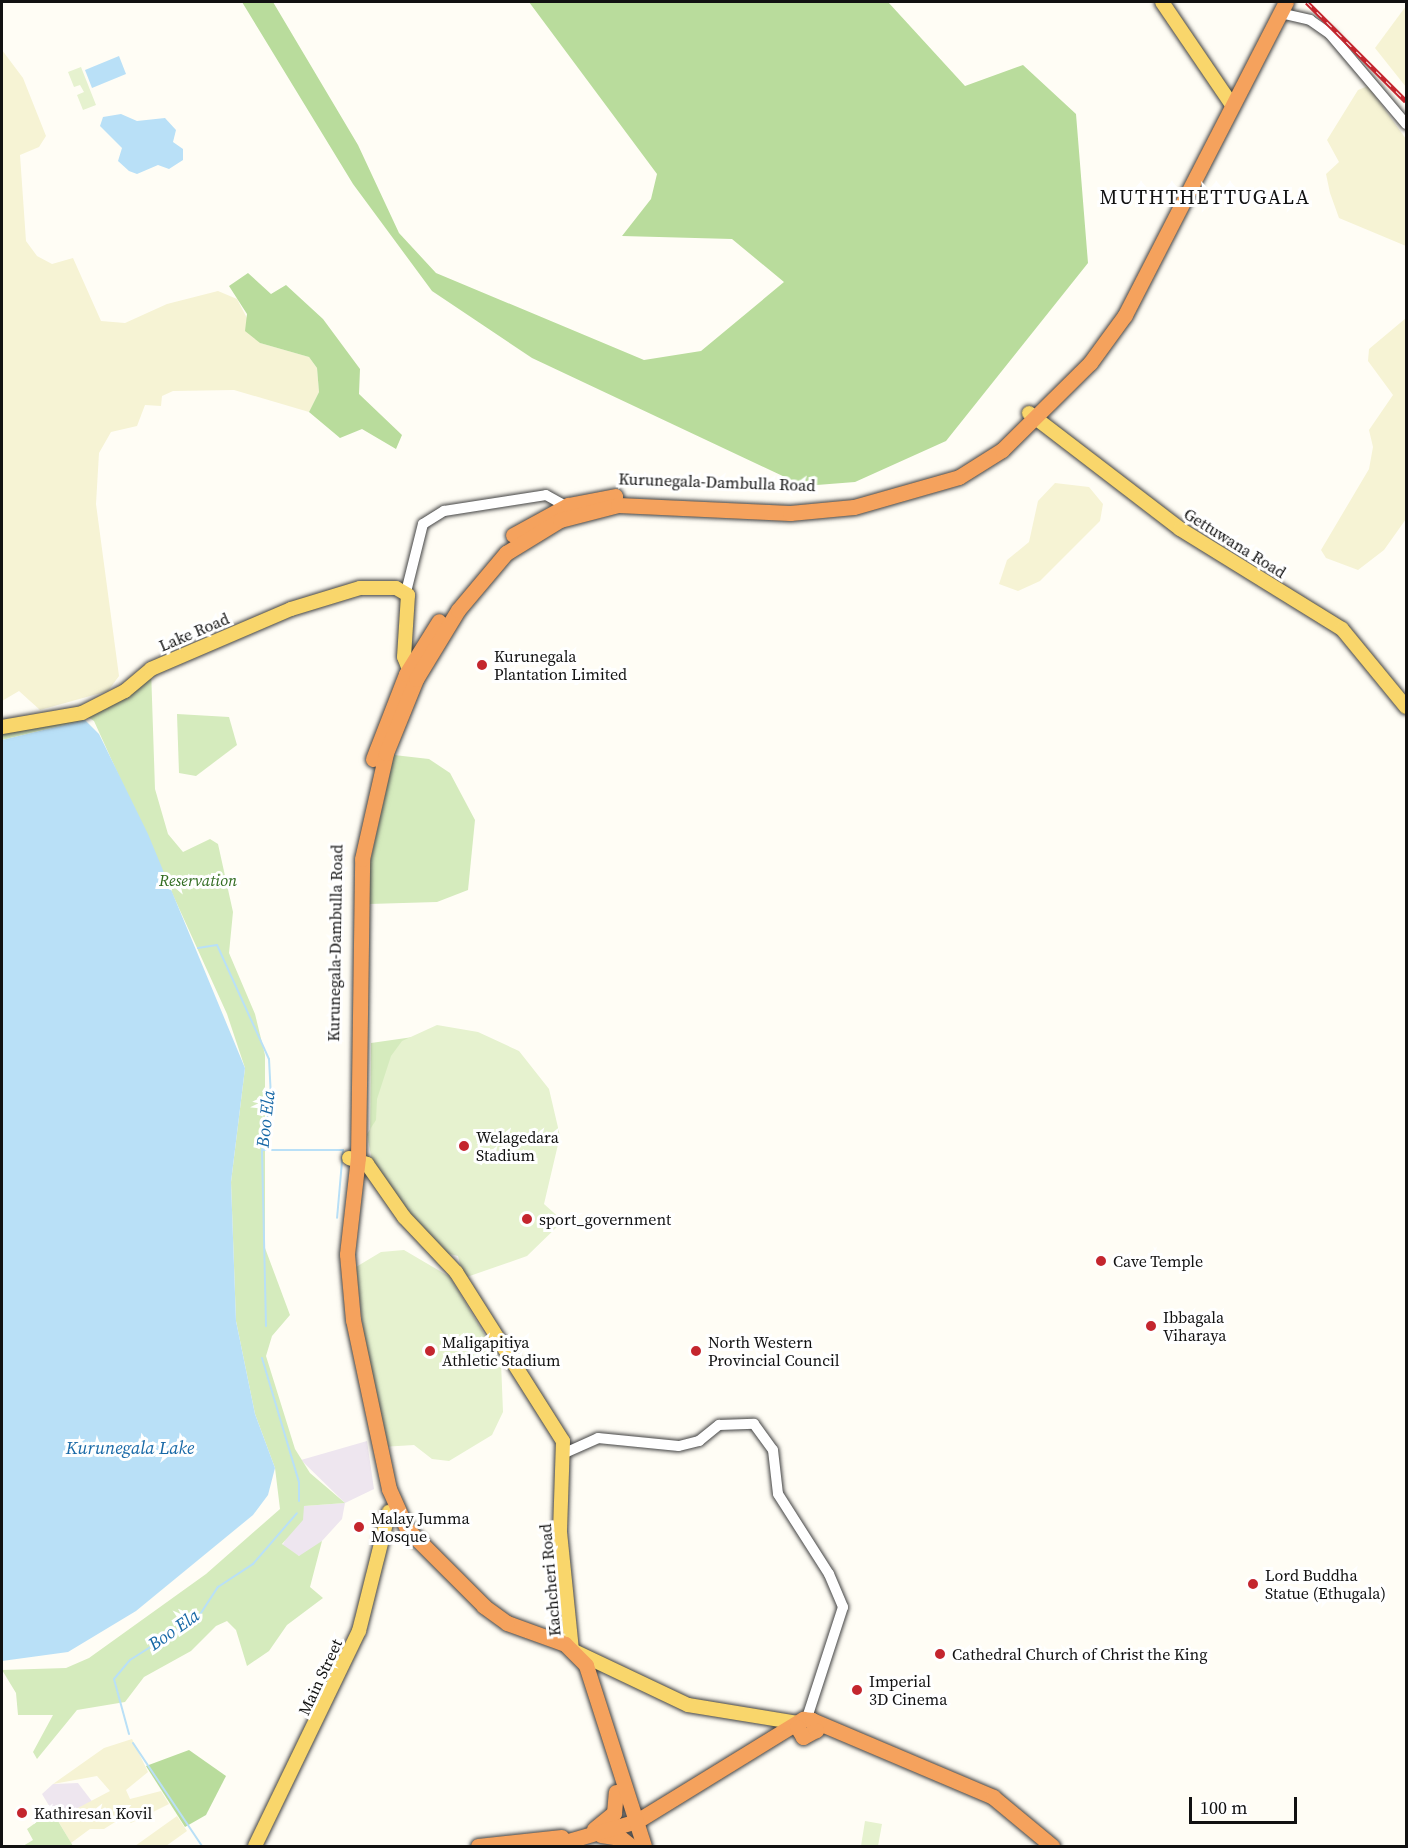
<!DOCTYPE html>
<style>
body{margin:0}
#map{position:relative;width:1408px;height:1848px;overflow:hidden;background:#fffdf5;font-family:"Source Serif 4",serif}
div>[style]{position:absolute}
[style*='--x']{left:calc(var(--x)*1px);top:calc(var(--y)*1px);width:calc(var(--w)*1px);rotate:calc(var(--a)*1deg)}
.industrial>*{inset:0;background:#eee6ef}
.farmland>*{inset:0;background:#f6f3d4}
.green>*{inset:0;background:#d5ebbd}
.forest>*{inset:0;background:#b9dc9c}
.pitch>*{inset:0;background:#e6f2cf}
.water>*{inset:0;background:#b9e0f7}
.stream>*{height:2px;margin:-1px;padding:0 1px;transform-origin:1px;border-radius:1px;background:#b9e0f7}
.roads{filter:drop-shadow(0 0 2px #444) drop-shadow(0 0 2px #444)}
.minor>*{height:10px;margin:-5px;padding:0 5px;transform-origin:5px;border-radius:5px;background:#fff}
.major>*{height:14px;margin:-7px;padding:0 7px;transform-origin:7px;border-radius:7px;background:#f9d66b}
.highway>*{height:15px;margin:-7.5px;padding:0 7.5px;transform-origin:7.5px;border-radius:7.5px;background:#f5a25d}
.rail>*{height:4.5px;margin-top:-2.25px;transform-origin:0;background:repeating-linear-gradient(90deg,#fff 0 7px,#c4262e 0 14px);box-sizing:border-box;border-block:2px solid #c4262e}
.dots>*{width:16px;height:16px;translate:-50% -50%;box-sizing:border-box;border:3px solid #fff;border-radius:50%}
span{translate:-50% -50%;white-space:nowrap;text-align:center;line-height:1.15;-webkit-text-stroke:6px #fff;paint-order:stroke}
.street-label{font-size:16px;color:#111}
.poi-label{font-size:16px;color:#111}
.left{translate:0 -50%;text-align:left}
.park-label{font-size:16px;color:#2f6b1f;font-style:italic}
.water-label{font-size:18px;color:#1768a6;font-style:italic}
.quarter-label{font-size:20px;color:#111;letter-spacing:1.5px}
.frame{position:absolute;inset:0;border:3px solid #111;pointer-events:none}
.scale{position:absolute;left:1189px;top:1797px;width:108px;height:27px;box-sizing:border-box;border:3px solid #111;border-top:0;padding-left:8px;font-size:18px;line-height:21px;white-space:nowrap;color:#111;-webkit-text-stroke:4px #fff;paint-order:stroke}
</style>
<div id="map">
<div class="industrial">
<i style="clip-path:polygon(367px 1441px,374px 1489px,345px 1503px,342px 1519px,311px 1553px,299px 1556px,282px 1546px,304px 1506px,345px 1503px,301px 1460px)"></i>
<i style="clip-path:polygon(78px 1783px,94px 1804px,57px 1819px,42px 1794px,53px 1784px)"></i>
</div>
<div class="farmland">
<i style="clip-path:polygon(1406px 6px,1406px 87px,1375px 48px)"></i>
<i style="clip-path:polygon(2px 50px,23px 78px,46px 136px,39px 147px,20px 155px,26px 241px,37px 256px,52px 264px,73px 258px,101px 321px,125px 323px,167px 304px,218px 291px,237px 299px,260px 343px,309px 357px,317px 368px,319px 392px,309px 412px,234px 390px,173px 391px,162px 396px,161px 406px,145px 405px,137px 426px,111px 432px,99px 453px,96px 504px,119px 676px,108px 691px,40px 710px,19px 691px,2px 701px)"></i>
<i style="clip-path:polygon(1368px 86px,1406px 139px,1406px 246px,1339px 218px,1330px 193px,1326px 174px,1339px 162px,1327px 140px,1358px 90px)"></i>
<i style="clip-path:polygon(1406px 318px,1406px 519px,1384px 550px,1358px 570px,1326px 558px,1321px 550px,1369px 469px,1373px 447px,1369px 430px,1393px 395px,1368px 361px,1369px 349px)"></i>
<i style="clip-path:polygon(1055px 483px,1089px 487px,1103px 504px,1100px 521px,1040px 581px,1018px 591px,999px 584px,1007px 560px,1029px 542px,1038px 501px)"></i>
<i style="clip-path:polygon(132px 1739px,148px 1772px,126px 1790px,130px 1799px,161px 1791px,169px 1804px,131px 1823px,123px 1817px,104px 1829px,90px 1829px,71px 1843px,57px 1819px,110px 1791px,97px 1776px,53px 1784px,104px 1748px)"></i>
<i style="clip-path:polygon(177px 1816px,187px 1831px,166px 1846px,135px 1846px)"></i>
</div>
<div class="green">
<i style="clip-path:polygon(151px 669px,155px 789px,168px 834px,183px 852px,210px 839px,218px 844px,233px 912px,229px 953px,255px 1014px,265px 1055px,265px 1248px,290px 1315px,272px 1336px,266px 1356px,295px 1449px,310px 1473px,345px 1503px,304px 1506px,303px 1520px,282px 1544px,299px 1556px,322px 1541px,310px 1587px,323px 1598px,287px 1625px,269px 1651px,247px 1666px,236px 1630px,227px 1621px,216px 1626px,191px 1651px,144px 1677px,125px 1702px,77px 1710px,37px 1759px,33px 1752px,53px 1715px,18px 1715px,16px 1693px,2px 1670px,66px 1668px,89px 1658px,206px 1574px,280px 1509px,275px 1468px,255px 1414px,236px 1321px,231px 1182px,245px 1068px,227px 1014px,94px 721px,83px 714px,85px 720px,2px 740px,2px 727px,82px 713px)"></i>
<i style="clip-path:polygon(177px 714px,229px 717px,237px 745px,196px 776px,179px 773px)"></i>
<i style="clip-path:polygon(394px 755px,429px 759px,450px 773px,475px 820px,468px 890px,437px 902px,369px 904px,369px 868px)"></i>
<i style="clip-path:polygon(434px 1034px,377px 1121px,370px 1145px,371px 1043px)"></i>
<i style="clip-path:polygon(52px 1811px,73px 1846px,23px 1846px,33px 1840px,27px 1829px)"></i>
</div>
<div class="forest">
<i style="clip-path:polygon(242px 2px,273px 2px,358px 145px,399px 233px,436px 273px,644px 360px,701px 351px,784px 282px,732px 239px,622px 236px,651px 199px,657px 174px,529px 2px,888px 2px,965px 86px,1023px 65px,1076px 114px,1088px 263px,946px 441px,855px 482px,804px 486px,532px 358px,432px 291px,353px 184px)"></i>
<i style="clip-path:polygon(248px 273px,271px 294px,286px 285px,323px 319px,360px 369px,359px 394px,402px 435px,396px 449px,362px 429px,340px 438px,309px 412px,319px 392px,317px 368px,309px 357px,260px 343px,245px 331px,247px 314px,229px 286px)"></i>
<i style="clip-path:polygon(189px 1750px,226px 1776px,206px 1815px,185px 1827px,146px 1766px)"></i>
</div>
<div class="pitch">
<i style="clip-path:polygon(81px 67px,96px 105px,83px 110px,77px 95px,84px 92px,80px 85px,74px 87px,68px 72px)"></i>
<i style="clip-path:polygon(437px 1025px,478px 1032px,519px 1051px,549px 1089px,560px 1136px,544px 1204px,563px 1221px,527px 1256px,464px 1278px,458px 1256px,442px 1252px,418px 1229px,373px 1166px,367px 1134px,376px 1120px,377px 1099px,391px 1056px,402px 1041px)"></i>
<i style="clip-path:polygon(404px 1250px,450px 1277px,501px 1362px,503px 1412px,492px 1435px,449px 1461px,432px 1459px,414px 1445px,382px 1447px,372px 1404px,356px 1267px,381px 1252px)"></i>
<i style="clip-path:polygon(865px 1821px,882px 1824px,878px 1846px,861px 1846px)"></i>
</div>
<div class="water">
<i style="clip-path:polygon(119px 56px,126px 74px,92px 88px,85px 70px)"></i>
<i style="clip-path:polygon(121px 114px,137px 121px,165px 118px,176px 130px,173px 142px,183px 149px,183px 160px,169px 169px,158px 165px,137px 174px,129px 171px,118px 161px,122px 148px,100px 126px,103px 117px)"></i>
<i style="clip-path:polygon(85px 720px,99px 734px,148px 834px,245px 1068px,231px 1182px,236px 1321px,255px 1414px,275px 1468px,268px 1495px,253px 1515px,136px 1611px,68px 1652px,2px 1661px,2px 740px)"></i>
</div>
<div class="stream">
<i style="--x:198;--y:948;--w:19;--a:-9"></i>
<i style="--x:217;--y:945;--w:125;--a:65.5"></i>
<i style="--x:269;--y:1059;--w:39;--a:87"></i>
<i style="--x:271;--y:1098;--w:53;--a:99.8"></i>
<i style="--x:262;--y:1150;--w:176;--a:88.7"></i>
<i style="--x:262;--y:1150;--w:81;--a:0"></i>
<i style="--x:343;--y:1150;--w:68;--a:95"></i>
<i style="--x:262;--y:1358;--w:129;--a:73.4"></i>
<i style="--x:299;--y:1482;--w:19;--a:90"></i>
<i style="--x:129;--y:1734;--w:57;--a:-105.3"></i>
<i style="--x:114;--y:1679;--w:25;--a:-50"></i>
<i style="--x:130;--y:1660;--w:82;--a:-32.5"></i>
<i style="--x:199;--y:1616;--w:35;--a:-57"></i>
<i style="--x:218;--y:1587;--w:42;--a:-33.3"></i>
<i style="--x:253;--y:1564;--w:67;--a:-49.2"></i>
<i style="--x:133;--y:1743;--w:124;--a:56.2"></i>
</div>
<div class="roads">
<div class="minor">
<i style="--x:1280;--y:13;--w:31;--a:13"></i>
<i style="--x:1310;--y:20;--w:24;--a:35"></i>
<i style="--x:1330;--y:34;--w:118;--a:49.8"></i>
<i style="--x:406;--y:592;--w:70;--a:-76"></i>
<i style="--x:423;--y:524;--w:25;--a:-32"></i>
<i style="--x:444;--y:511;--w:103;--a:-8.9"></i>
<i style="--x:546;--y:495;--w:29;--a:29"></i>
<i style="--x:567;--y:1452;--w:34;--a:-24"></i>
<i style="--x:598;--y:1438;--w:81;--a:5.6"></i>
<i style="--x:679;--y:1446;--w:21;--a:-14"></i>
<i style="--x:699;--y:1441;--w:26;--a:-39"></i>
<i style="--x:719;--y:1425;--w:35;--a:-2"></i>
<i style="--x:754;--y:1424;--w:32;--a:54"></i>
<i style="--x:773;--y:1450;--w:44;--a:83.5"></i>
<i style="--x:778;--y:1494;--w:95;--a:57.5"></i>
<i style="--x:829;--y:1574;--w:36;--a:67"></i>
<i style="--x:843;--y:1607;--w:117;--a:108"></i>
</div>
<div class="major">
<i style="--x:1162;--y:2;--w:125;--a:55.8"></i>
<i style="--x:1029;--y:413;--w:190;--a:37.5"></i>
<i style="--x:1180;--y:529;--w:190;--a:31.7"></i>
<i style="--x:1342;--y:629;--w:101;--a:50.6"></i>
<i style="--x:2;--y:727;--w:81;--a:-9.9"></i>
<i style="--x:82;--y:713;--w:48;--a:-27.1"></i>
<i style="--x:125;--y:691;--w:34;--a:-40"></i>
<i style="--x:151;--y:669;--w:152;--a:-23.2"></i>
<i style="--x:291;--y:609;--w:72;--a:-16.9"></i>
<i style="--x:360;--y:588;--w:36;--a:0"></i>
<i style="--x:396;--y:588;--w:14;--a:30"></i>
<i style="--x:408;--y:595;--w:62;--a:93.7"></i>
<i style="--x:404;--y:657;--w:22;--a:68"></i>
<i style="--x:349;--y:1158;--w:19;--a:18"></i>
<i style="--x:367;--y:1164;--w:65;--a:55.1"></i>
<i style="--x:404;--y:1217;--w:76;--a:46.6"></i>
<i style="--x:456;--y:1272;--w:200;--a:57.7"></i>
<i style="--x:563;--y:1441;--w:91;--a:91.9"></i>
<i style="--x:560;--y:1532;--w:119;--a:84.2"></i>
<i style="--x:572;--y:1650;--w:128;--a:25.4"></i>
<i style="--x:688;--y:1705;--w:111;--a:9.3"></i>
<i style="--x:255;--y:1846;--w:239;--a:-64.2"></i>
<i style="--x:359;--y:1631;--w:123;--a:-75.9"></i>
</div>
<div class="highway">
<i style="--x:513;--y:535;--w:63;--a:-28.6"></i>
<i style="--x:568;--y:505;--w:48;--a:-10.8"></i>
<i style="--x:373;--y:759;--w:91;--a:-68.8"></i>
<i style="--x:406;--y:674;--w:62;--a:-58.1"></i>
<i style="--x:812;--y:1720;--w:197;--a:23"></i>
<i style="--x:993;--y:1797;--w:77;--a:39.7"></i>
<i style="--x:594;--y:1829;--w:26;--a:-39"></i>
<i style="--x:614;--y:1813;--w:21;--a:-85"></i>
<i style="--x:601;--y:1835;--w:20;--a:9"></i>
<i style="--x:621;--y:1838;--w:13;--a:39"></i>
<i style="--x:478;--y:1846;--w:84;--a:-6.1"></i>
<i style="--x:551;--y:1846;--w:90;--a:-16.2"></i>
<i style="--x:637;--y:1821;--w:195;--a:-31.6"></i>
<i style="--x:803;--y:1719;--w:9;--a:6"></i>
<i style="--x:812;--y:1720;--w:11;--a:68"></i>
<i style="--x:816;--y:1730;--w:15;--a:152"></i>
<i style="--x:803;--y:1737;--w:12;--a:-121"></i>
<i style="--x:644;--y:1846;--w:190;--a:-107.8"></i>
<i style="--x:586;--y:1665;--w:30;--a:-135"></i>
<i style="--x:565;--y:1644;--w:62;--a:-160.1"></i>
<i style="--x:507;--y:1623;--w:29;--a:-144"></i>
<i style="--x:484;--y:1606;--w:109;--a:-135"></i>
<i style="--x:407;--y:1529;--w:44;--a:-114.2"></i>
<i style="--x:389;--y:1489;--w:173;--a:-102"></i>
<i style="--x:353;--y:1320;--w:66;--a:-95.2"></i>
<i style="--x:347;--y:1254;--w:97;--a:-83.5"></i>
<i style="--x:358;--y:1158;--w:299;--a:-89.2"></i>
<i style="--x:362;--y:859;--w:109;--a:-77.2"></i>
<i style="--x:386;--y:753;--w:80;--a:-67.9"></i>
<i style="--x:416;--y:679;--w:81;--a:-58.7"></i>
<i style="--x:458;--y:610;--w:75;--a:-49.9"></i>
<i style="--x:506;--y:553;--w:63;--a:-31.4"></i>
<i style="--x:560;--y:520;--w:60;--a:-14.5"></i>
<i style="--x:618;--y:505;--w:172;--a:2.7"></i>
<i style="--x:790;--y:513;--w:64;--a:-5.4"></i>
<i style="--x:854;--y:507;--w:109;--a:-15.9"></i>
<i style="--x:959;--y:477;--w:51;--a:-32.1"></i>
<i style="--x:1002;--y:450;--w:124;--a:-44.7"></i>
<i style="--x:1090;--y:363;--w:59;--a:-53.9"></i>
<i style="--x:1125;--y:315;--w:352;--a:-62.8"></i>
</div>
</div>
<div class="rail">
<i style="--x:1307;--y:2;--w:140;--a:45"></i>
</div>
<div class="dots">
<i style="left:482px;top:665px;background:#c4262e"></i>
<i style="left:464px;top:1146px;background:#c4262e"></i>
<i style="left:527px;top:1219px;background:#c4262e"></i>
<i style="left:1101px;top:1261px;background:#c4262e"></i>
<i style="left:1151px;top:1326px;background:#c4262e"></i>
<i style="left:430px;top:1351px;background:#c4262e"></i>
<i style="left:696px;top:1351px;background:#c4262e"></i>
<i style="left:359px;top:1527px;background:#c4262e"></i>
<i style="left:1253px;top:1584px;background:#c4262e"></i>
<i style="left:940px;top:1654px;background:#c4262e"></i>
<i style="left:857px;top:1690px;background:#c4262e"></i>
<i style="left:22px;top:1813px;background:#c4262e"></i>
</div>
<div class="street-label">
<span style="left:717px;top:482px;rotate:2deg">Kurunegala-Dambulla Road</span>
<span style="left:1235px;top:543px;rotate:32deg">Gettuwana Road</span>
<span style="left:194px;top:632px;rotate:-23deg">Lake Road</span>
<span style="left:335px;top:943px;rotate:-89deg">Kurunegala-Dambulla Road</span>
<span style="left:550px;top:1580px;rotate:-95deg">Kachcheri Road</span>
<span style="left:320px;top:1677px;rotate:-65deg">Main Street</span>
</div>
<div class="poi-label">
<span class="left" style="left:494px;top:665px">Kurunegala<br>Plantation Limited</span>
<span class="left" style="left:476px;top:1146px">Welagedara<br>Stadium</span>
<span class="left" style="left:539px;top:1219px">sport_government</span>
<span class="left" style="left:1113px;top:1261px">Cave Temple</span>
<span class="left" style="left:1163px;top:1326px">Ibbagala<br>Viharaya</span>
<span class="left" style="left:442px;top:1351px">Maligapitiya<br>Athletic Stadium</span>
<span class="left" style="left:708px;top:1351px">North Western<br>Provincial Council</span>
<span class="left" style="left:371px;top:1527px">Malay Jumma<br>Mosque</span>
<span class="left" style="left:1265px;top:1584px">Lord Buddha<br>Statue (Ethugala)</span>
<span class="left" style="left:952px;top:1654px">Cathedral Church of Christ the King</span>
<span class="left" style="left:869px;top:1690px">Imperial<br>3D Cinema</span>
<span class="left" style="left:34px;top:1813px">Kathiresan Kovil</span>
</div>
<div class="park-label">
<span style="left:198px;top:880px">Reservation</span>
</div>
<div class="water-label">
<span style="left:266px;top:1119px;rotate:-84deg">Boo Ela</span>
<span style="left:130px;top:1448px">Kurunegala Lake</span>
<span style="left:174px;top:1630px;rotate:-35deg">Boo Ela</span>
</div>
<div class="quarter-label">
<span style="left:1205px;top:197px">MUTHTHETTUGALA</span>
</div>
<div class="frame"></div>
<div class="scale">100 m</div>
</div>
